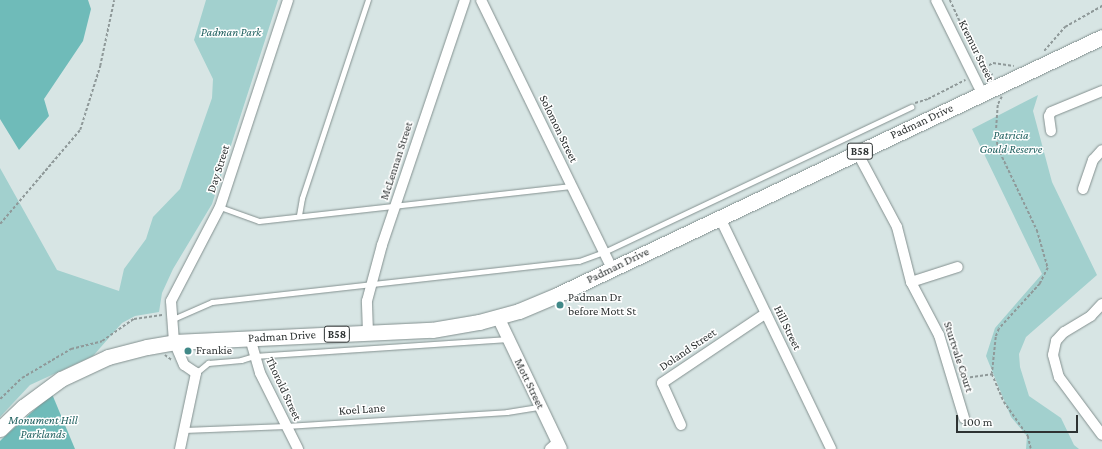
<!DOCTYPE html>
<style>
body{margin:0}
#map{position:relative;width:1102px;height:449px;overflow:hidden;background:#d7e5e4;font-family:"Crimson Pro",serif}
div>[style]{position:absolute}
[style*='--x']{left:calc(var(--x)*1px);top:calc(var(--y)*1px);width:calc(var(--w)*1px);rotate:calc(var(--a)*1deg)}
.green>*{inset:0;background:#a2d0ce}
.forest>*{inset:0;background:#6fbbb9}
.path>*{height:1.5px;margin-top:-0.75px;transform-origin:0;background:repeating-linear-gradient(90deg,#8f9999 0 3px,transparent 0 5px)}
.roads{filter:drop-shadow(0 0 1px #83908f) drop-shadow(0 0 1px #83908f)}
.service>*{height:5px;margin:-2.5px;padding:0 2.5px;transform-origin:2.5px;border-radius:2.5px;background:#fff}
.minor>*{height:10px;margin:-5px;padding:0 5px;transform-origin:5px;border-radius:5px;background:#fff}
.tertiary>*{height:12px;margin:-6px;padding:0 6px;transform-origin:6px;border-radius:6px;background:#fff}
.primary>*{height:15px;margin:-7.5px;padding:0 7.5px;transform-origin:7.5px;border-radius:7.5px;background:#fff}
.dots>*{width:11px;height:11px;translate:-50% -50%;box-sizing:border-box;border:2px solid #fff;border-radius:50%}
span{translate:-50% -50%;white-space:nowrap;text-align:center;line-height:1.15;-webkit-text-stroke:3px #fff;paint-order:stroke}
.shield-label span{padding:1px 3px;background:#fff;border:1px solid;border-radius:3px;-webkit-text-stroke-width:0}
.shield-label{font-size:11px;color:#2d3232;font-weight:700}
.park-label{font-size:12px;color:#216160;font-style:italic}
.street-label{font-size:12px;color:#2d3232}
.poi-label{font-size:12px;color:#2d3232}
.left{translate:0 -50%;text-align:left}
.scale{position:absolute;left:956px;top:415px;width:122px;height:18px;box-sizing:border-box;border:2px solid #2d3232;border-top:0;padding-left:5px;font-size:12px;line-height:14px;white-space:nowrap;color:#2d3232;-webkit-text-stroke:3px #fff;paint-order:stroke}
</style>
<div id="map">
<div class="green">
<i style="clip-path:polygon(206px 0,278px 0,212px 204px,173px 269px,162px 293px,159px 312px,135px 316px,122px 323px,93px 356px,30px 385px,0 417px,0 168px,57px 270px,119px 291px,124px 269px,146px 239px,153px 217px,180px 189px,212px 98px,213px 79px,194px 40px)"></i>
<i style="clip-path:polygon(1038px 95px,1033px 111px,1052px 182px,1097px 275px,1026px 337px,1019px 354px,1020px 367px,1029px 396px,1061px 418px,1074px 445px,1079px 449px,1026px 449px,1027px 436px,1011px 417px,986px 356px,995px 328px,1042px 274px,972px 129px)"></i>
</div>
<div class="forest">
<i style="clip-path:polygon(0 0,88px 0,91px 9px,83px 41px,44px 99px,49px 116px,19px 150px,0 119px)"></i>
<i style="clip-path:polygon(52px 394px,75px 449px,0 449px,0 441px,3px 438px)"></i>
</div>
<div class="path">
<i style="--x:950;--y:0;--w:57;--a:65.2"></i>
<i style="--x:974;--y:52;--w:19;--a:58"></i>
<i style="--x:984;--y:68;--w:11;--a:38"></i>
<i style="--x:1044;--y:51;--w:32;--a:-49"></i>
<i style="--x:1065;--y:27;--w:43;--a:-29.6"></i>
<i style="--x:980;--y:70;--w:15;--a:-28"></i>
<i style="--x:993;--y:63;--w:21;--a:8"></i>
<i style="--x:1002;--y:97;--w:9;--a:117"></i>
<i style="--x:998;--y:105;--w:27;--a:94"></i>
<i style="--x:996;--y:132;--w:16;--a:83"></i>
<i style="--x:998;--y:148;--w:91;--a:64.6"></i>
<i style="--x:1037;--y:230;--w:40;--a:74"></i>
<i style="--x:1048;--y:268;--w:18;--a:117"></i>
<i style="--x:1040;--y:284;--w:61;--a:132.3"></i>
<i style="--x:999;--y:329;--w:9;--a:111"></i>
<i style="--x:996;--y:337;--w:37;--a:96"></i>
<i style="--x:992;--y:374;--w:30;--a:67"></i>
<i style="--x:1004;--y:402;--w:42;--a:54.8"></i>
<i style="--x:1028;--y:436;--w:13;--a:77"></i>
<i style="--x:915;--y:103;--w:14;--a:-17"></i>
<i style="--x:928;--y:99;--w:42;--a:-27.2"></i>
<i style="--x:0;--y:224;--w:123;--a:-49.6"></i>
<i style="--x:80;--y:130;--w:67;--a:-72.6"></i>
<i style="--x:100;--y:66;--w:67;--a:-78"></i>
<i style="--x:165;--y:355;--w:9;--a:36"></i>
<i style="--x:965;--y:378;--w:27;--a:-8"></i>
<i style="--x:0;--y:399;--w:30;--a:-44"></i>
<i style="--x:22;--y:378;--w:57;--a:-30.6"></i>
<i style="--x:71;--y:349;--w:32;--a:-14"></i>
<i style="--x:102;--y:341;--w:39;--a:-35"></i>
<i style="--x:134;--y:319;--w:30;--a:-8"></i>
</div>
<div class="roads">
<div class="service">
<i style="--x:220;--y:207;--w:41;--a:19.7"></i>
<i style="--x:259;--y:221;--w:314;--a:-6.4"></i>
<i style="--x:299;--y:215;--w:17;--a:-80"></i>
<i style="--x:302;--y:198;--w:209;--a:-71.6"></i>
<i style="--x:173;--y:319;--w:43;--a:-23.6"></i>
<i style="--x:212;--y:302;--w:369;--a:-6.4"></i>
<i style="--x:579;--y:261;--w:27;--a:-20"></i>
<i style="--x:604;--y:252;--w:340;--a:-25.3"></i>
<i style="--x:196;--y:373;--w:16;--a:-40"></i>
<i style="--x:208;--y:363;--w:33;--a:-5"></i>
<i style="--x:241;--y:360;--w:14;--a:-17"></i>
<i style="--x:254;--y:356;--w:255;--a:-3.8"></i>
<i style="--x:184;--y:430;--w:102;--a:-2.2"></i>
<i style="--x:286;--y:426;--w:221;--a:-3.6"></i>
<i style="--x:507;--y:412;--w:33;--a:-9"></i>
</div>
<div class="minor">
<i style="--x:481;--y:0;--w:299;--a:64"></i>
<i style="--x:936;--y:0;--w:104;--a:63.7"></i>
<i style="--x:1051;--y:131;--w:15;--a:-98"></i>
<i style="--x:1049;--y:116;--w:4;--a:-63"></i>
<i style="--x:1051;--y:112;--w:55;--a:-22.4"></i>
<i style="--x:857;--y:152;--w:85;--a:61.9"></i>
<i style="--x:897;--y:227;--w:57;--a:75.7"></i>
<i style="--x:911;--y:282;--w:60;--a:62.2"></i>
<i style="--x:939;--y:335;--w:87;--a:73.2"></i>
<i style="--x:1083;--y:189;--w:31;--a:-71"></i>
<i style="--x:1093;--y:160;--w:13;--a:-48"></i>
<i style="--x:720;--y:218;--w:256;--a:64.3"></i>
<i style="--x:911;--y:282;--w:49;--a:-17.7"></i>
<i style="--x:1102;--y:304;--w:16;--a:133"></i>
<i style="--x:1091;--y:316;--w:31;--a:149"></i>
<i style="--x:1064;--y:332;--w:12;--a:132"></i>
<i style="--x:1056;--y:341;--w:14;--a:102"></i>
<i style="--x:1053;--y:355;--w:23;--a:75"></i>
<i style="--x:1059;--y:377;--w:72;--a:53.4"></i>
<i style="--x:368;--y:333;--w:32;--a:-92"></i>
<i style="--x:367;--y:301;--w:58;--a:-75"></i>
<i style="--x:382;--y:245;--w:259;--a:-71.3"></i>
<i style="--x:250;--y:338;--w:36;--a:74"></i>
<i style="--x:260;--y:373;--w:85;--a:63.4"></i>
<i style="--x:681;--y:425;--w:46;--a:-114.3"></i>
<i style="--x:662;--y:383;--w:125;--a:-33.9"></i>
<i style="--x:180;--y:449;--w:78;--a:-78.1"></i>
<i style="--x:196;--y:373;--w:14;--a:-146"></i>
<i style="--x:184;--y:365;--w:25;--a:-113"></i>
<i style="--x:174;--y:342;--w:41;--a:-94.2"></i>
<i style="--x:171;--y:301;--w:106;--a:-62.5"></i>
<i style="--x:220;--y:207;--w:218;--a:-71.8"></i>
<i style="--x:550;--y:449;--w:11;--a:-41"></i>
</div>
<div class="tertiary">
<i style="--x:498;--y:317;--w:146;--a:64.5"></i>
</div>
<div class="primary">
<i style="--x:0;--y:429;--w:32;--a:-44"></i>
<i style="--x:23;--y:407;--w:47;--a:-36.4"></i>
<i style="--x:61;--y:379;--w:52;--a:-25.1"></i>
<i style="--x:108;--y:357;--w:40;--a:-14.4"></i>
<i style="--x:147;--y:347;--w:27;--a:-10"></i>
<i style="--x:174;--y:342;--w:258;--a:-2.7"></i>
<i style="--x:432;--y:330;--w:48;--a:-9.7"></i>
<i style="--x:479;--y:322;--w:41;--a:-15.4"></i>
<i style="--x:519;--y:311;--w:41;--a:-22.8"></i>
<i style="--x:557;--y:295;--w:603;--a:-25.33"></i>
</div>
</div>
<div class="dots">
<i style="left:560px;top:305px;background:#418988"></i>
<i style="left:188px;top:351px;background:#418988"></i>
</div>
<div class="shield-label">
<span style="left:860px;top:151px">B58</span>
<span style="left:337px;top:334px">B58</span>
</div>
<div class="park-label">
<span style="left:231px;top:33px">Padman Park</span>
<span style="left:1011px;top:143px">Patricia<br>Gould Reserve</span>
<span style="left:43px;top:428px">Monument Hill<br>Parklands</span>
</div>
<div class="street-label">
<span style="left:976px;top:51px;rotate:64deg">Kremur Street</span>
<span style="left:922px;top:122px;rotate:-25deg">Padman Drive</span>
<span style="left:558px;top:129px;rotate:64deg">Solomon Street</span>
<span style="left:397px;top:161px;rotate:-72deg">McLennan Street</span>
<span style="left:219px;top:169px;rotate:-72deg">Day Street</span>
<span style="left:618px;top:266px;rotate:-26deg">Padman Drive</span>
<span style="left:787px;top:328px;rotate:64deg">Hill Street</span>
<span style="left:282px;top:337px;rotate:-3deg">Padman Drive</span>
<span style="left:688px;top:350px;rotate:-34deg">Doland Street</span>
<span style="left:958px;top:357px;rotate:72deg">Sturtvale Court</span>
<span style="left:529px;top:384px;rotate:64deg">Mott Street</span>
<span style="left:283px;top:389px;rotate:65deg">Thorold Street</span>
<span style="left:362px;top:410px;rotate:-4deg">Koel Lane</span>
</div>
<div class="poi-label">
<span class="left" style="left:568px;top:305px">Padman Dr<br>before Mott St</span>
<span class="left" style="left:196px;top:351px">Frankie</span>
</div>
<div class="scale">100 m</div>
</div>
